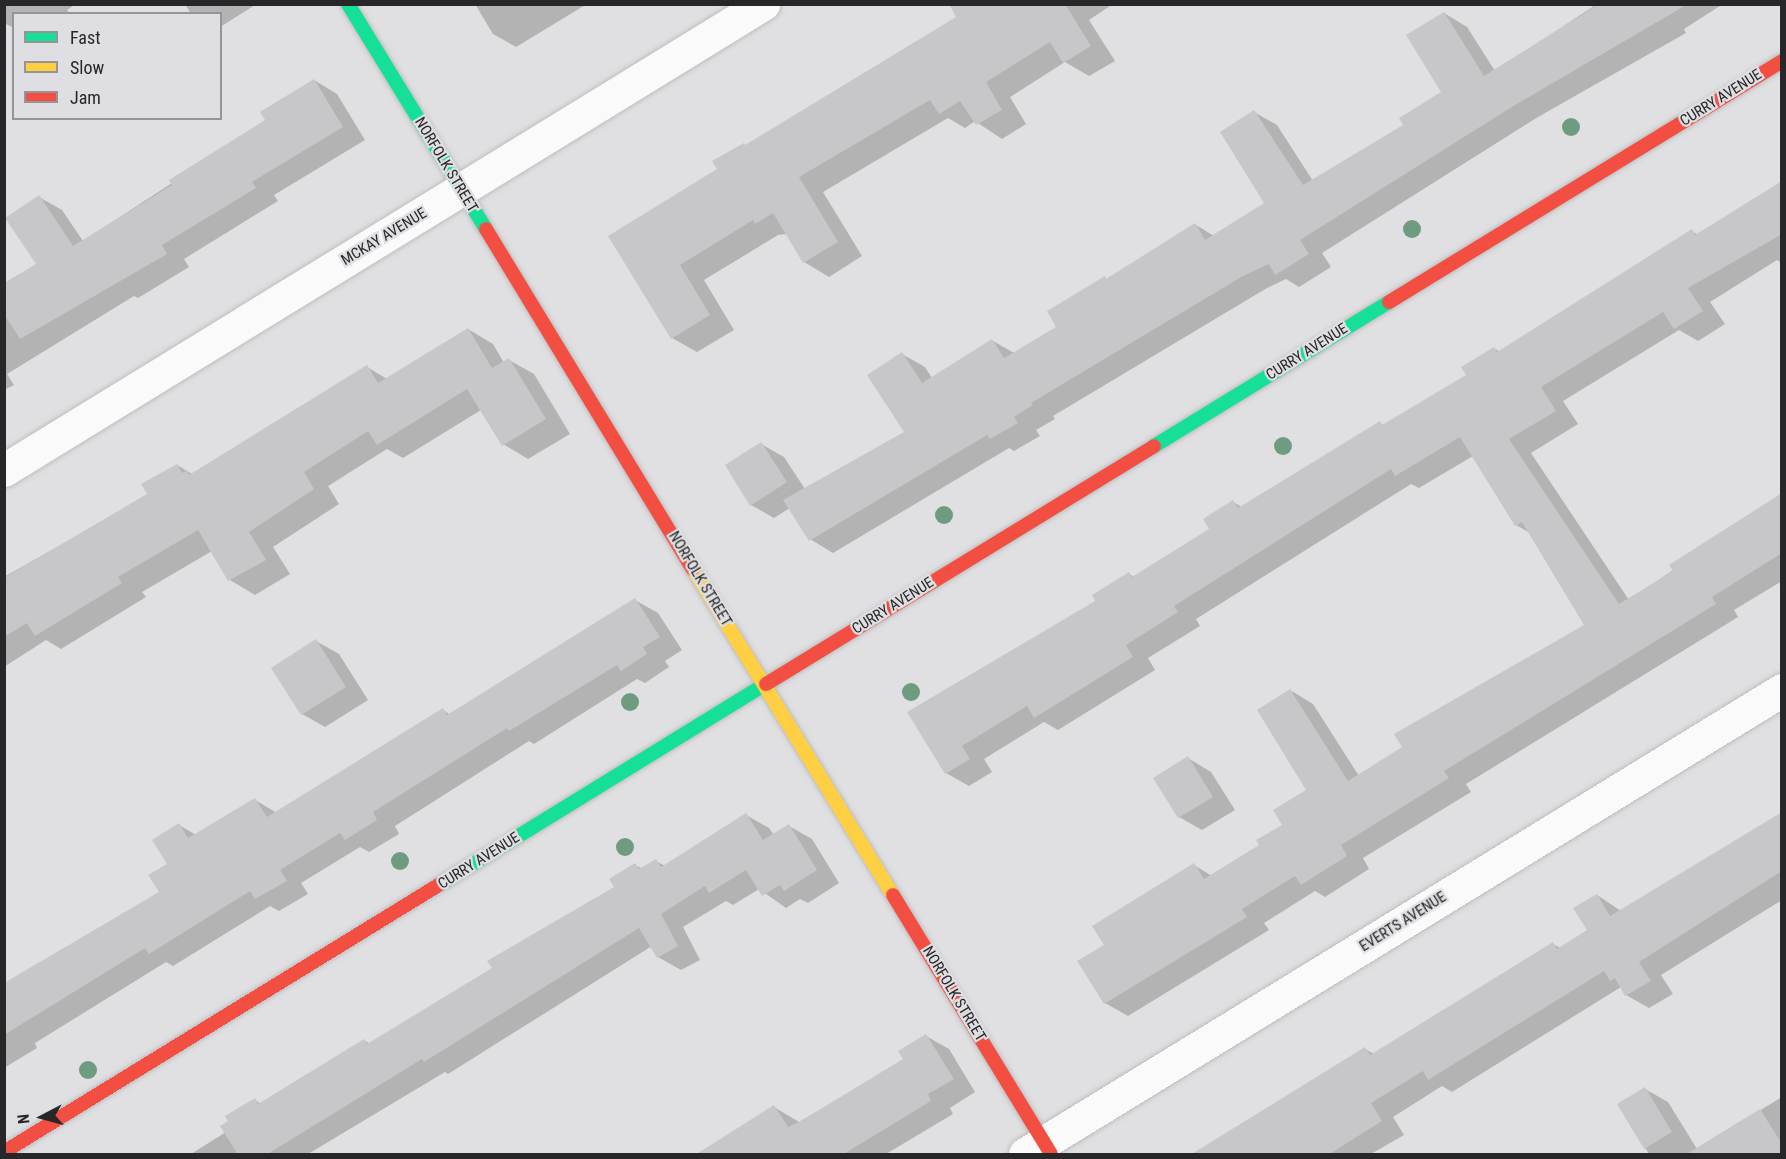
<!DOCTYPE html>
<style>
body{margin:0}
#map{position:relative;width:1786px;height:1159px;overflow:hidden;background:#e0e0e2;font-family:"Roboto Condensed",sans-serif}
div>[style]{position:absolute}
[style*='--x']{left:calc(var(--x)*1px);top:calc(var(--y)*1px);width:calc(var(--w)*1px);rotate:calc(var(--a)*1deg)}
.shadow>*{inset:0;background:#0003}
.building>*{inset:0;background:#c7c6c8}
.roads{filter:drop-shadow(0 0 2px #bebdbf) drop-shadow(0 0 2px #bebdbf)}
.street>*{height:33px;margin:-16.5px;padding:0 16.5px;transform-origin:16.5px;border-radius:16.5px;background:#fafafb}
.fast>*{height:14px;margin:-7px;padding:0 7px;transform-origin:7px;border-radius:7px;background:#16e098}
.slow>*{height:14px;margin:-7px;padding:0 7px;transform-origin:7px;border-radius:7px;background:#ffcf43}
.jam>*{height:14px;margin:-7px;padding:0 7px;transform-origin:7px;border-radius:7px;background:#f24e42}
.trees>*{width:18px;height:18px;margin:-9px;border-radius:50%;background:#6f9c81}
span{translate:-50% -50%;white-space:nowrap;text-align:center;line-height:1.15;-webkit-text-stroke:4.5px #dfdfe3;paint-order:stroke}
.street-label{font-size:15px;color:#272729}
.frame{position:absolute;inset:0;border:6px solid #272729;pointer-events:none}
.legend{position:absolute;left:12px;top:12px;width:210px;height:108px;box-sizing:border-box;background:#dfdfe3;border:2px solid #959599;margin:0;padding:8px 10px;list-style:none;font-size:18px;color:#272729}
.legend li{display:flex;align-items:center;gap:12px;height:30px}
.legend b{width:30px;border:2px solid #959599}
.north{position:absolute;left:12px;top:1087px;width:60px;height:60px;-webkit-text-stroke:4px #dfdfe3;paint-order:stroke;rotate:264deg;font-size:16px;font-weight:700;line-height:24px;text-align:center;color:#272729}
.north::after{content:'';display:block;margin:auto;width:21px;height:27px;background:#272729;clip-path:polygon(50% 0,100% 100%,50% 72%,0 100%)}
</style>
<div id="map">
<div class="shadow">
<i style="clip-path:polygon(4px 4px,76px 4px,67px 10px,70px 14px,14px 14px,14px 28px,4px 23px)"></i>
<i style="clip-path:polygon(185px 4px,257px 4px,220px 27px,220px 14px,191px 14px)"></i>
<i style="clip-path:polygon(475px 4px,587px 4px,516px 47px,493px 34px)"></i>
<i style="clip-path:polygon(961px 4px,1113px 4px,1089px 20px,1115px 61px,1089px 76px,1065px 62px,1010px 97px,1026px 124px,1002px 139px,975px 121px,965px 128px,948px 118px,823px 192px,862px 256px,829px 277px,804px 262px,787px 234px,778px 235px,704px 280px,734px 330px,697px 352px,672px 338px,610px 236px,719px 170px,747px 146px,958px 17px)"></i>
<i style="clip-path:polygon(1597px 4px,1723px 4px,1684px 29px,1686px 33px,1538px 117px,1322px 253px,1331px 267px,1299px 287px,1286px 279px,1267px 288px,1053px 416px,1055px 419px,1036px 430px,1040px 436px,1014px 451px,1009px 448px,833px 553px,810px 539px,790px 508px,774px 518px,751px 505px,761px 444px,784px 457px,805px 489px,906px 432px,902px 354px,925px 367px,932px 378px,993px 341px,1014px 353px,1058px 328px,1105px 278px,1108px 280px,1196px 225px,1214px 236px,1267px 203px,1254px 112px,1277px 125px,1313px 181px,1405px 126px,1443px 93px,1444px 13px,1467px 27px,1495px 71px)"></i>
<i style="clip-path:polygon(314px 80px,337px 94px,365px 140px,274px 195px,278px 201px,184px 259px,189px 267px,138px 298px,134px 296px,7px 374px,14px 385px,4px 390px,4px 285px,38px 264px,39px 197px,62px 210px,83px 241px,267px 121px)"></i>
<i style="clip-path:polygon(1782px 183px,1782px 263px,1777px 260px,1710px 302px,1725px 324px,1698px 341px,1679px 330px,1563px 401px,1578px 424px,1531px 453px,1629px 600px,1782px 496px,1782px 581px,1734px 610px,1738px 617px,1466px 784px,1471px 792px,1363px 858px,1369px 869px,1325px 897px,1315px 891px,1264px 923px,1269px 930px,1128px 1016px,1105px 1003px,1106px 946px,1194px 865px,1212px 876px,1261px 845px,1284px 825px,1308px 790px,1290px 690px,1313px 704px,1359px 776px,1587px 626px,1532px 534px,1516px 525px,1473px 456px,1419px 488px,1411px 484px,1196px 619px,1200px 626px,1148px 658px,1155px 670px,1058px 730px,1044px 722px,984px 759px,992px 772px,969px 786px,946px 773px,909px 712px,1098px 601px,1129px 574px,1135px 577px,1211px 529px,1233px 502px,1242px 507px,1380px 423px,1384px 426px,1468px 375px,1494px 348px,1500px 352px,1692px 231px,1698px 235px)"></i>
<i style="clip-path:polygon(468px 329px,493px 344px,504px 363px,509px 360px,534px 374px,570px 434px,528px 459px,503px 444px,481px 410px,403px 458px,387px 449px,328px 486px,339px 504px,273px 547px,290px 574px,255px 595px,230px 580px,212px 551px,142px 592px,146px 597px,61px 649px,46px 640px,4px 667px,4px 577px,149px 495px,177px 465px,192px 474px,367px 367px,387px 379px)"></i>
<i style="clip-path:polygon(635px 600px,658px 613px,682px 650px,665px 661px,669px 667px,645px 683px,637px 679px,534px 744px,529px 741px,395px 826px,399px 834px,369px 852px,360px 847px,301px 883px,308px 894px,279px 911px,270px 906px,173px 966px,166px 962px,35px 1043px,37px 1048px,4px 1068px,4px 985px,161px 892px,179px 825px,196px 835px,255px 800px,277px 813px,443px 710px,451px 715px)"></i>
<i style="clip-path:polygon(316px 641px,339px 654px,368px 700px,325px 727px,302px 714px)"></i>
<i style="clip-path:polygon(1188px 758px,1211px 772px,1235px 810px,1202px 830px,1179px 817px)"></i>
<i style="clip-path:polygon(1782px 813px,1782px 900px,1661px 975px,1673px 994px,1649px 1008px,1626px 995px,1621px 987px,1452px 1092px,1442px 1086px,1393px 1117px,1404px 1135px,1371px 1154px,1195px 1154px,1365px 1049px,1374px 1054px,1553px 944px,1560px 948px,1589px 931px,1597px 895px,1621px 911px)"></i>
<i style="clip-path:polygon(746px 815px,769px 828px,774px 835px,789px 826px,812px 839px,839px 883px,808px 903px,800px 899px,786px 908px,759px 889px,733px 905px,726px 901px,683px 927px,700px 960px,681px 970px,658px 957px,652px 946px,448px 1074px,445px 1072px,308px 1154px,191px 1154px,226px 1132px,255px 1100px,261px 1104px,364px 1040px,370px 1044px,494px 968px,616px 887px,635px 865px,643px 869px,656px 861px,665px 866px)"></i>
<i style="clip-path:polygon(926px 1036px,949px 1049px,975px 1092px,950px 1108px,953px 1114px,886px 1154px,717px 1154px,774px 1107px,799px 1122px,905px 1060px)"></i>
<i style="clip-path:polygon(1645px 1089px,1668px 1102px,1697px 1149px,1782px 1097px,1782px 1154px,1649px 1154px,1619px 1105px)"></i>
</div>
<div class="building">
<i style="clip-path:polygon(949px 4px,1065px 4px,1091px 46px,1063px 63px,1050px 42px,986px 82px,1002px 110px,976px 125px,960px 101px,939px 114px,930px 100px,799px 177px,838px 242px,803px 263px,773px 213px,755px 224px,753px 220px,680px 265px,710px 315px,671px 339px,608px 236px,717px 169px,712px 161px,744px 143px,745px 145px,956px 17px)"></i>
<i style="clip-path:polygon(1599px 4px,1688px 4px,1515px 105px,1300px 240px,1309px 254px,1275px 275px,1269px 264px,1243px 276px,1031px 403px,1033px 405px,1014px 417px,1018px 423px,990px 439px,987px 435px,809px 541px,783px 500px,904px 432px,867px 375px,902px 352px,922px 383px,992px 339px,1004px 358px,1056px 327px,1047px 311px,1105px 276px,1106px 279px,1195px 223px,1205px 240px,1264px 203px,1220px 132px,1254px 110px,1303px 185px,1403px 125px,1399px 118px,1441px 92px,1406px 35px,1444px 12px,1484px 76px)"></i>
<i style="clip-path:polygon(314px 79px,343px 127px,252px 182px,256px 188px,162px 245px,167px 254px,20px 339px,4px 314px,4px 283px,36px 264px,5px 218px,39px 195px,73px 246px,172px 185px,169px 180px,265px 120px,260px 112px)"></i>
<i style="clip-path:polygon(1782px 181px,1782px 234px,1688px 288px,1703px 311px,1674px 329px,1663px 312px,1541px 387px,1556px 411px,1509px 439px,1619px 604px,1673px 571px,1669px 565px,1782px 493px,1782px 553px,1712px 597px,1716px 604px,1444px 771px,1449px 778px,1341px 845px,1347px 856px,1301px 885px,1295px 876px,1242px 909px,1247px 917px,1104px 1004px,1077px 961px,1104px 945px,1092px 926px,1194px 863px,1204px 879px,1259px 845px,1256px 840px,1282px 825px,1273px 810px,1306px 790px,1257px 710px,1290px 689px,1348px 781px,1402px 747px,1394px 734px,1584px 625px,1522px 522px,1515px 526px,1460px 437px,1395px 476px,1391px 469px,1174px 606px,1178px 612px,1126px 645px,1133px 657px,1034px 718px,1027px 706px,962px 746px,970px 759px,945px 774px,907px 712px,1095px 601px,1092px 595px,1129px 572px,1132px 577px,1209px 529px,1203px 519px,1233px 500px,1238px 508px,1380px 421px,1382px 425px,1466px 375px,1461px 367px,1494px 347px,1497px 352px,1692px 229px,1695px 235px)"></i>
<i style="clip-path:polygon(468px 328px,492px 368px,509px 358px,546px 419px,502px 446px,467px 389px,377px 445px,368px 431px,304px 472px,314px 489px,249px 532px,266px 560px,228px 581px,198px 530px,118px 577px,122px 583px,35px 636px,27px 623px,4px 637px,4px 578px,147px 494px,141px 484px,177px 464px,182px 473px,187px 470px,189px 475px,367px 365px,378px 383px)"></i>
<i style="clip-path:polygon(761px 442px,787px 482px,750px 506px,725px 465px)"></i>
<i style="clip-path:polygon(635px 598px,660px 637px,643px 647px,647px 654px,621px 671px,617px 665px,509px 731px,507px 728px,373px 812px,377px 820px,345px 840px,340px 833px,280px 870px,287px 881px,255px 899px,250px 891px,149px 954px,145px 948px,4px 1035px,4px 983px,159px 892px,148px 875px,167px 864px,152px 840px,179px 823px,188px 838px,255px 798px,267px 817px,443px 708px,447px 715px)"></i>
<i style="clip-path:polygon(316px 639px,346px 687px,301px 715px,271px 668px)"></i>
<i style="clip-path:polygon(1188px 756px,1213px 797px,1178px 818px,1153px 778px)"></i>
<i style="clip-path:polygon(1782px 812px,1782px 871px,1639px 962px,1651px 981px,1625px 996px,1615px 978px,1610px 981px,1604px 971px,1428px 1080px,1423px 1071px,1371px 1103px,1382px 1121px,1328px 1155px,1190px 1155px,1365px 1047px,1370px 1055px,1553px 942px,1557px 949px,1587px 930px,1573px 908px,1597px 894px,1610px 916px)"></i>
<i style="clip-path:polygon(746px 813px,763px 840px,789px 824px,817px 870px,784px 891px,780px 885px,762px 896px,746px 870px,709px 893px,705px 886px,661px 914px,678px 946px,657px 958px,639px 928px,424px 1062px,422px 1059px,266px 1155px,238px 1155px,220px 1126px,228px 1121px,225px 1116px,255px 1098px,258px 1104px,364px 1039px,367px 1044px,492px 968px,487px 961px,614px 887px,609px 879px,635px 863px,639px 869px,656px 859px,661px 867px)"></i>
<i style="clip-path:polygon(926px 1034px,954px 1079px,928px 1094px,931px 1101px,842px 1155px,695px 1155px,774px 1105px,788px 1127px,801px 1121px,903px 1059px,898px 1051px)"></i>
<i style="clip-path:polygon(1645px 1087px,1672px 1132px,1644px 1149px,1617px 1104px)"></i>
<i style="clip-path:polygon(1760px 1109px,1782px 1144px,1782px 1155px,1685px 1155px)"></i>
</div>
<div class="roads">
<div class="street">
<i style="--x:4;--y:470;--w:891;--a:-31.55"></i>
<i style="--x:1025;--y:1154;--w:888;--a:-31.51"></i>
</div>
<div class="fast">
<i style="--x:348;--y:4;--w:264;--a:58.5"></i>
<i style="--x:1154;--y:446;--w:276;--a:-31.5"></i>
<i style="--x:442;--y:883;--w:380;--a:-31.6"></i>
</div>
<div class="slow">
<i style="--x:693;--y:569;--w:382;--a:58.5"></i>
</div>
<div class="jam">
<i style="--x:486;--y:229;--w:398;--a:58.7"></i>
<i style="--x:1389;--y:302;--w:461;--a:-31.5"></i>
<i style="--x:766;--y:684;--w:455;--a:-31.5"></i>
<i style="--x:893;--y:895;--w:303;--a:58.6"></i>
<i style="--x:4;--y:1152;--w:514;--a:-31.56"></i>
</div>
</div>
<div class="trees">
<i style="left:1571px;top:127px"></i>
<i style="left:1412px;top:229px"></i>
<i style="left:1283px;top:446px"></i>
<i style="left:944px;top:515px"></i>
<i style="left:911px;top:692px"></i>
<i style="left:630px;top:702px"></i>
<i style="left:625px;top:847px"></i>
<i style="left:400px;top:861px"></i>
<i style="left:88px;top:1070px"></i>
</div>
<div class="street-label">
<span style="left:1721px;top:98px;rotate:-32deg">CURRY AVENUE</span>
<span style="left:446px;top:165px;rotate:59deg">NORFOLK STREET</span>
<span style="left:384px;top:237px;rotate:-31deg">MCKAY AVENUE</span>
<span style="left:1307px;top:352px;rotate:-32deg">CURRY AVENUE</span>
<span style="left:700px;top:579px;rotate:59deg">NORFOLK STREET</span>
<span style="left:893px;top:606px;rotate:-32deg">CURRY AVENUE</span>
<span style="left:479px;top:861px;rotate:-32deg">CURRY AVENUE</span>
<span style="left:1403px;top:922px;rotate:-32deg">EVERTS AVENUE</span>
<span style="left:954px;top:994px;rotate:59deg">NORFOLK STREET</span>
</div>
<div class="frame"></div>
<ul class="legend">
<li><b style="height:8px;background:#16e098"></b>Fast</li>
<li><b style="height:8px;background:#ffcf43"></b>Slow</li>
<li><b style="height:8px;background:#f24e42"></b>Jam</li>
</ul>
<div class="north">N</div>
</div>
